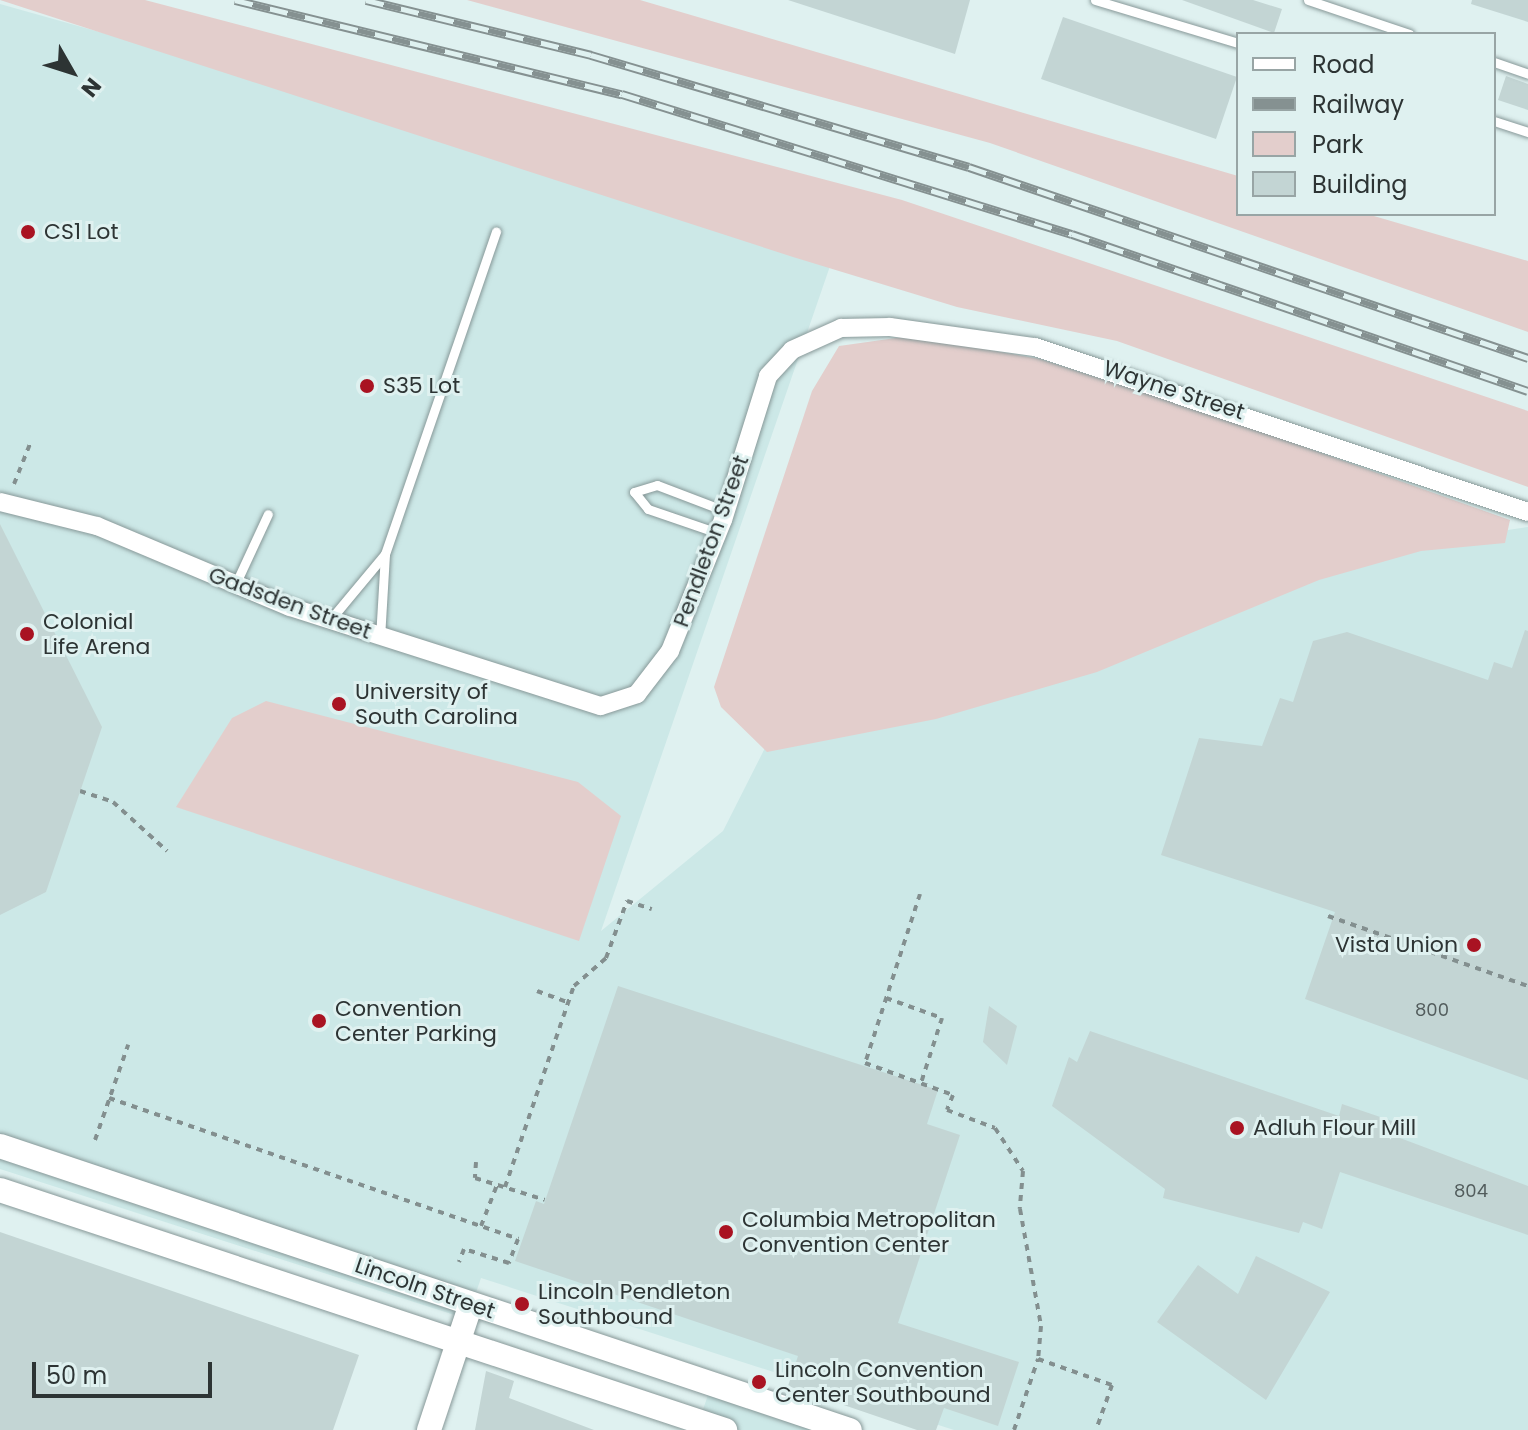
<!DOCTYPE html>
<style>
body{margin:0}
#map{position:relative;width:1528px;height:1430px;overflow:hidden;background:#dff1f0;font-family:Poppins,sans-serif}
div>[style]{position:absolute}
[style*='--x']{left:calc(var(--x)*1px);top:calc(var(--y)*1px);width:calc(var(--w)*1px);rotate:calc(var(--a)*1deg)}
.built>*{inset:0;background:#cce8e7}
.green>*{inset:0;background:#e3cecc}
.building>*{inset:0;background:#c3d5d4}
.path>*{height:4px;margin-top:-2px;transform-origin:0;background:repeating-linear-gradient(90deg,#838f8f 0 6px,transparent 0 12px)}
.roads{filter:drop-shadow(0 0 2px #879898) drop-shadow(0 0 2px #879898)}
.service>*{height:9px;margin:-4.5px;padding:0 4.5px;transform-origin:4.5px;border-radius:4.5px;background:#fff}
.minor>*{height:18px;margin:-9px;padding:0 9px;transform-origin:9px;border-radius:9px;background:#fff}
.tertiary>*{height:24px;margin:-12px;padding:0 12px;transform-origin:12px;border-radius:12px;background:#fff}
.rail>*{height:9px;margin-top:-4.5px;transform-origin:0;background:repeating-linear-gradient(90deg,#dff1f0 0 18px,#859191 0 36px);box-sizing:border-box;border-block:2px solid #859191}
.dots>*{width:22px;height:22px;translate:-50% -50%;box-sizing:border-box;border:4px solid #dff1f0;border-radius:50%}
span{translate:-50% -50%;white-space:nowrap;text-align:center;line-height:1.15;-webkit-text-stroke:6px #dff1f0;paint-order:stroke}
.number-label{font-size:18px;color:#525c5c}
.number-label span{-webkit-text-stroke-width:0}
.poi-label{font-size:22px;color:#2d3434}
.left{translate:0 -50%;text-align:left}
.right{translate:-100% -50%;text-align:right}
.street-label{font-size:22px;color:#2d3434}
.legend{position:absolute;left:1236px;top:32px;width:260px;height:184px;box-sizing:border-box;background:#dff1f0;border:2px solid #98a5a5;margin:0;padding:10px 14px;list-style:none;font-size:24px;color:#2d3434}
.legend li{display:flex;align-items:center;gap:16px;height:40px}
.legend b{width:40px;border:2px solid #98a5a5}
.north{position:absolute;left:32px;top:32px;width:80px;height:80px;-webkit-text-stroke:6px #dff1f0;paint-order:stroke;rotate:129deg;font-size:22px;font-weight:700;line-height:32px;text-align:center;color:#2d3434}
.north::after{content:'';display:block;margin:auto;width:28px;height:36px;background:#2d3434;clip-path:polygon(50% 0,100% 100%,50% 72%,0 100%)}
.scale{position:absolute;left:32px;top:1362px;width:180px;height:36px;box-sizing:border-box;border:4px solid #2d3434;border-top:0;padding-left:10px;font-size:24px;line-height:28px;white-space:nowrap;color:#2d3434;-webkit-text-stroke:6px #dff1f0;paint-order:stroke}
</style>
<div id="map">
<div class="built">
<i style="clip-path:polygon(0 4px,839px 240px,601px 931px,723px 831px,768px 742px,1449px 539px,1528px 527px,1528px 1430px,954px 1430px,481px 1278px,467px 1319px,0 1169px)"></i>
<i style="clip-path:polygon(708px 1395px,816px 1430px,696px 1430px)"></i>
</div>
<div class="green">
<i style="clip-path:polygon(0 0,145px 0,902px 200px,1528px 411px,1528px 487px,1117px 341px,957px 307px,793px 257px)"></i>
<i style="clip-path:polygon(467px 0,640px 0,1238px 176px,1238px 214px,1367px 214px,1528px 261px,1528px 332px,990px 143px)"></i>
<i style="clip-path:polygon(910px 336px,1040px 359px,1237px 423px,1510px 520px,1505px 543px,1421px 551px,1319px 580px,1097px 672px,936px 719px,767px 752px,721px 707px,714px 687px,812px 391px,839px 346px)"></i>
<i style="clip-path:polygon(266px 701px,578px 782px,621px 816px,579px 941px,176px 807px,232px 718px)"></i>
</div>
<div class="building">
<i style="clip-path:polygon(788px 0,970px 0,955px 54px)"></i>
<i style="clip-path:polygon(1182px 0,1253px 0,1282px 9px,1274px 33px)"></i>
<i style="clip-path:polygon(1472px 0,1528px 0,1528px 22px,1471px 4px)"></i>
<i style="clip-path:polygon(1063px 17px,1237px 77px,1216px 139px,1041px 79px)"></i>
<i style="clip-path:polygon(1506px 76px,1528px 84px,1528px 110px,1498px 100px)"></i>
<i style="clip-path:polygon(0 524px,102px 727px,46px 892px,0 915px)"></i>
<i style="clip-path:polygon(1525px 630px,1528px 631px,1528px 1080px,1305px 999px,1335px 912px,1161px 855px,1199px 738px,1262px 746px,1280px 698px,1293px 702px,1313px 641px,1347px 632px,1488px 680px,1494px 662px,1512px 668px)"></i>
<i style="clip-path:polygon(618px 986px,938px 1090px,927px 1124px,960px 1135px,898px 1323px,1019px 1362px,998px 1426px,944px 1408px,936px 1430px,917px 1430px,788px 1386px,798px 1356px,515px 1261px,536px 1201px,544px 1204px)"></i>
<i style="clip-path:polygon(989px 1006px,1017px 1026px,1007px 1065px,983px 1042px)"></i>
<i style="clip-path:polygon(1090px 1031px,1339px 1116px,1342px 1104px,1395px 1122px,1392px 1135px,1528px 1186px,1528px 1235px,1340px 1172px,1322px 1229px,1303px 1222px,1299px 1233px,1163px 1198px,1165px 1189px,1052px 1106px,1069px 1057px,1077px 1062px)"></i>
<i style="clip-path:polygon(0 1232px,359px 1355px,333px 1430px,0 1430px)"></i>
<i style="clip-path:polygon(1256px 1256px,1330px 1292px,1266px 1400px,1157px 1322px,1198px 1265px,1238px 1294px)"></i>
<i style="clip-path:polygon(486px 1371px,514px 1381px,509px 1398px,594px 1430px,475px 1430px)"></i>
</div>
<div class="path">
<i style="--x:14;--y:484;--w:43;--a:-68.2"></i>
<i style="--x:80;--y:791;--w:35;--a:18"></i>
<i style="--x:113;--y:802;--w:73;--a:42.2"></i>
<i style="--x:920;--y:894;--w:178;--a:108"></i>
<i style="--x:865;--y:1063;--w:94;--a:20"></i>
<i style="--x:953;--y:1095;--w:16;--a:112"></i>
<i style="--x:947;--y:1110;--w:51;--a:20.6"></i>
<i style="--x:995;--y:1128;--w:51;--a:56.9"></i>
<i style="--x:1023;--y:1171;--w:38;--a:95"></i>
<i style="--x:1020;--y:1209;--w:119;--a:79.8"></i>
<i style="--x:1041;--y:1326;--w:33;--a:95"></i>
<i style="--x:1328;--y:916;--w:212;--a:19.3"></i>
<i style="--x:537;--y:991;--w:33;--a:20"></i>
<i style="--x:886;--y:998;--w:59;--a:19.7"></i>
<i style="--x:942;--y:1018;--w:68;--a:107.9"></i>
<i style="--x:109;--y:1098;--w:433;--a:19"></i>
<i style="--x:518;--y:1239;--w:26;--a:111"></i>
<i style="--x:509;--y:1263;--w:47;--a:-162.7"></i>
<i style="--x:464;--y:1249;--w:14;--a:111"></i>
<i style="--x:95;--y:1140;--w:101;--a:-70.8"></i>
<i style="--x:476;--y:1162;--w:16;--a:94"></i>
<i style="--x:475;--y:1178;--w:73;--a:17.4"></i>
<i style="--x:505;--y:1187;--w:213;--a:-71.1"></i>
<i style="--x:574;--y:986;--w:43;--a:-41.2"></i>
<i style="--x:606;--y:958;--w:61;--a:-69.8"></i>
<i style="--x:627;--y:901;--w:26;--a:18"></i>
<i style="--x:481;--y:1226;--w:44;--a:-68.7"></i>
<i style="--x:1014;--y:1430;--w:75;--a:-71.3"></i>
<i style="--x:1038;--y:1359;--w:78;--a:19.4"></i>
<i style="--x:1112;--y:1385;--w:48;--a:109.6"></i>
</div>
<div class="roads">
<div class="service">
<i style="--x:1095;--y:0;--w:149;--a:16.7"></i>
<i style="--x:1308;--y:0;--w:107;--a:18.6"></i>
<i style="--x:1494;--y:62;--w:36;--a:19"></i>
<i style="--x:1494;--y:121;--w:36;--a:18"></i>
<i style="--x:718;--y:533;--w:74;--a:-161.1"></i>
<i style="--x:648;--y:509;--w:22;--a:-129"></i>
<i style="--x:634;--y:492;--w:24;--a:-17"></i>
<i style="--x:657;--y:485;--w:73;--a:20.9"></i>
<i style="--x:385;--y:554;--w:341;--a:-71"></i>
<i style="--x:235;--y:585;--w:78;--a:-65.1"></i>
<i style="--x:330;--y:620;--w:86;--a:-50.2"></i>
<i style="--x:385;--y:554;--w:83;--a:93.4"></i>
</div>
<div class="minor">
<i style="--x:0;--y:502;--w:100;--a:13.9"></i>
<i style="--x:97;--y:526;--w:209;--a:22.8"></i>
<i style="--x:290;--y:607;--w:326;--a:17.7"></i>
<i style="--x:601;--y:706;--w:38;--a:-18"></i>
<i style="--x:637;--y:694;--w:54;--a:-52.5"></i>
<i style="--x:670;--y:651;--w:141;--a:-68"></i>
<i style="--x:723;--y:520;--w:151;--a:-72.6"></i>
<i style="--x:768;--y:376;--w:35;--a:-47"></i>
<i style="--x:792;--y:350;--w:54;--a:-24.2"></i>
<i style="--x:841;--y:328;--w:49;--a:-1.2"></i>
<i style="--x:890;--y:327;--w:146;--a:7.9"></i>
<i style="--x:1035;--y:347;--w:520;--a:18.5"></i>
</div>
<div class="tertiary">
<i style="--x:0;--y:1146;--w:896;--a:18.48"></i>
<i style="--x:0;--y:1190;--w:764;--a:18.32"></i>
<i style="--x:429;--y:1430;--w:133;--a:-71.6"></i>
</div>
</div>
<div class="rail">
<i style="--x:235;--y:0;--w:398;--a:13.7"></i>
<i style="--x:622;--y:94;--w:471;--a:17.3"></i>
<i style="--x:1072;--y:234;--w:482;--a:19"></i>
<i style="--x:366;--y:0;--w:232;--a:13.7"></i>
<i style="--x:591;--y:55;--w:394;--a:16.5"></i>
<i style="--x:969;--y:167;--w:591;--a:18.86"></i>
</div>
<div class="dots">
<i style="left:28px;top:232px;background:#a91322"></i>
<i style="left:367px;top:386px;background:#a91322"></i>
<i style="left:27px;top:634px;background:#a91322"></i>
<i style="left:339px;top:704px;background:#a91322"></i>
<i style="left:1474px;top:945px;background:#a91322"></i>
<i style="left:319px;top:1021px;background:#a91322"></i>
<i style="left:1237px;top:1128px;background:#a91322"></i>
<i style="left:726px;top:1232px;background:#a91322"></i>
<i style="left:522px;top:1304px;background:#a91322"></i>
<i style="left:759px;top:1382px;background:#a91322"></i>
</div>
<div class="number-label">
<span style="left:1432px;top:1010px">800</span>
<span style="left:1471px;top:1191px">804</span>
</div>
<div class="poi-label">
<span class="left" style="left:44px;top:232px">CS1 Lot</span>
<span class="left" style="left:383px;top:386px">S35 Lot</span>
<span class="left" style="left:43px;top:634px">Colonial<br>Life Arena</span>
<span class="left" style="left:355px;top:704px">University of<br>South Carolina</span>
<span class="right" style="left:1458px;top:945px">Vista Union</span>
<span class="left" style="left:335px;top:1021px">Convention<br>Center Parking</span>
<span class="left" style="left:1253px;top:1128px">Adluh Flour Mill</span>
<span class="left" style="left:742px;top:1232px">Columbia Metropolitan<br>Convention Center</span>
<span class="left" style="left:538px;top:1304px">Lincoln Pendleton<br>Southbound</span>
<span class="left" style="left:775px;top:1382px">Lincoln Convention<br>Center Southbound</span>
</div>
<div class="street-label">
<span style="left:1174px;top:390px;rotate:18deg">Wayne Street</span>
<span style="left:711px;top:541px;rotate:-70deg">Pendleton Street</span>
<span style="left:290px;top:603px;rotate:20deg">Gadsden Street</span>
<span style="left:425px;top:1288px;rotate:19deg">Lincoln Street</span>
</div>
<ul class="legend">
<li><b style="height:10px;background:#fff"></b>Road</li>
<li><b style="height:10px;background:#859191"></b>Railway</li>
<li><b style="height:22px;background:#e3cecc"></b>Park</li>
<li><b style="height:22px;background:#c3d5d4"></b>Building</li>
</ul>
<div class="north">N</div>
<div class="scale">50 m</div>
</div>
